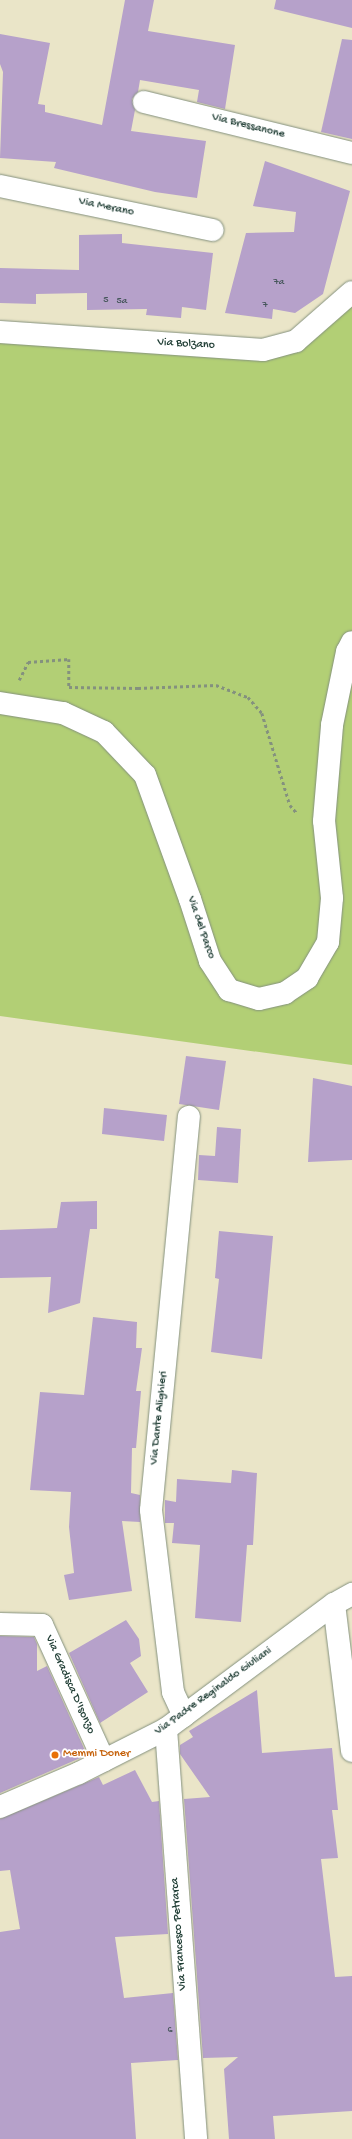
<!DOCTYPE html>
<style>
body{margin:0}
#map{position:relative;width:352px;height:2139px;overflow:hidden;background:#eae5c8;font-family:"Gochi Hand",sans-serif}
div>[style]{position:absolute}
[style*='--x']{left:calc(var(--x)*1px);top:calc(var(--y)*1px);width:calc(var(--w)*1px);rotate:calc(var(--a)*1deg)}
.green>*{inset:0;background:#b2cf75}
.building>*{inset:0;background:#b6a1ca}
.path>*{height:2.5px;margin-top:-1.25px;transform-origin:0;background:repeating-linear-gradient(90deg,#84917e 0 3px,transparent 0 6px)}
.roads{filter:drop-shadow(0 0 1px #84917e) drop-shadow(0 0 1px #84917e)}
.minor>*{height:22px;margin:-11px;padding:0 11px;transform-origin:11px;border-radius:11px;background:#fff}
.dots>*{width:11px;height:11px;translate:-50% -50%;box-sizing:border-box;border:2px solid #fff;border-radius:50%}
span{translate:-50% -50%;white-space:nowrap;text-align:center;line-height:1.15;-webkit-text-stroke:3.5px #fff;paint-order:stroke}
.number-label{font-size:10px;color:#45565a}
.number-label span{-webkit-text-stroke-width:0}
.street-label{font-size:12px;color:#1f3d34}
.food-label{font-size:12px;color:#c56008}
.left{translate:0 -50%;text-align:left}
</style>
<div id="map">
<div class="green">
<i style="clip-path:polygon(352px 292px,352px 1065px,0 1016px,0 332px,263px 350px)"></i>
</div>
<div class="building">
<i style="clip-path:polygon(125px 0,154px 0,148px 31px,235px 45px,225px 109px,197px 102px,199px 90px,140px 80px,138px 92px,132px 99px,135px 110px,131px 131px,206px 141px,197px 198px,155px 192px,54px 168px,56px 162px,0 158px,3px 72px,0 64px,0 34px,50px 43px,38px 104px,45px 105px,45px 112px,102px 125px)"></i>
<i style="clip-path:polygon(276px 0,352px 0,352px 28px,274px 9px)"></i>
<i style="clip-path:polygon(342px 39px,352px 40px,352px 139px,321px 132px)"></i>
<i style="clip-path:polygon(265px 161px,350px 191px,323px 294px,295px 313px,273px 309px,272px 319px,225px 313px,246px 233px,294px 232px,296px 212px,253px 206px)"></i>
<i style="clip-path:polygon(122px 234px,122px 243px,213px 253px,206px 310px,182px 307px,181px 318px,146px 315px,147px 309px,87px 310px,87px 293px,36px 294px,36px 304px,0 303px,0 268px,79px 270px,79px 235px)"></i>
<i style="clip-path:polygon(186px 1056px,226px 1061px,219px 1110px,179px 1104px)"></i>
<i style="clip-path:polygon(313px 1078px,352px 1086px,352px 1160px,308px 1162px)"></i>
<i style="clip-path:polygon(104px 1108px,167px 1115px,164px 1141px,102px 1134px)"></i>
<i style="clip-path:polygon(217px 1127px,241px 1129px,238px 1183px,198px 1180px,199px 1155px,215px 1156px)"></i>
<i style="clip-path:polygon(97px 1201px,97px 1229px,90px 1229px,80px 1303px,48px 1313px,51px 1277px,0 1278px,0 1230px,57px 1228px,61px 1202px)"></i>
<i style="clip-path:polygon(219px 1231px,273px 1236px,262px 1359px,211px 1352px,219px 1279px,215px 1278px)"></i>
<i style="clip-path:polygon(93px 1317px,137px 1322px,136px 1348px,142px 1348px,136px 1391px,141px 1391px,136px 1448px,132px 1448px,131px 1493px,140px 1495px,140px 1522px,122px 1521px,132px 1591px,69px 1600px,64px 1575px,74px 1573px,69px 1527px,71px 1492px,30px 1490px,40px 1392px,84px 1395px)"></i>
<i style="clip-path:polygon(232px 1470px,257px 1473px,253px 1545px,247px 1545px,241px 1622px,195px 1618px,200px 1545px,172px 1543px,174px 1523px,165px 1523px,165px 1500px,176px 1502px,177px 1479px,231px 1483px)"></i>
<i style="clip-path:polygon(126px 1620px,139px 1639px,141px 1656px,130px 1663px,148px 1692px,100px 1723px,69px 1653px)"></i>
<i style="clip-path:polygon(0 1636px,34px 1637px,37px 1644px,37px 1671px,47px 1666px,87px 1755px,0 1793px)"></i>
<i style="clip-path:polygon(257px 1690px,262px 1753px,332px 1748px,338px 1810px,332px 1810px,338px 1858px,321px 1859px,335px 1977px,352px 1976px,352px 2111px,273px 2116px,275px 2139px,229px 2139px,224px 2069px,238px 2057px,203px 2058px,184px 1799px,210px 1797px,180px 1754px,180px 1745px,193px 1737px,189px 1731px)"></i>
<i style="clip-path:polygon(135px 1770px,152px 1802px,159px 1801px,168px 1934px,115px 1937px,124px 1998px,173px 1993px,178px 2060px,131px 2063px,136px 2139px,0 2139px,0 1932px,20px 1929px,10px 1870px,0 1871px,0 1819px,99px 1777px,103px 1785px)"></i>
</div>
<div class="path">
<i style="--x:19;--y:680;--w:20;--a:-63"></i>
<i style="--x:28;--y:662;--w:41;--a:-4.2"></i>
<i style="--x:69;--y:659;--w:28;--a:90"></i>
<i style="--x:69;--y:687;--w:69;--a:0.8"></i>
<i style="--x:138;--y:688;--w:78;--a:-2.2"></i>
<i style="--x:216;--y:685;--w:34;--a:21"></i>
<i style="--x:248;--y:697;--w:21;--a:49"></i>
<i style="--x:262;--y:713;--w:96;--a:73.1"></i>
<i style="--x:290;--y:805;--w:11;--a:49"></i>
</div>
<div class="roads">
<div class="minor">
<i style="--x:144;--y:102;--w:214;--a:13.8"></i>
<i style="--x:0;--y:186;--w:217;--a:11.7"></i>
<i style="--x:0;--y:332;--w:264;--a:3.9"></i>
<i style="--x:263;--y:350;--w:34;--a:-15"></i>
<i style="--x:296;--y:341;--w:74;--a:-41.2"></i>
<i style="--x:0;--y:703;--w:64;--a:9"></i>
<i style="--x:63;--y:713;--w:45;--a:24.9"></i>
<i style="--x:104;--y:732;--w:59;--a:46.4"></i>
<i style="--x:145;--y:775;--w:132;--a:70.1"></i>
<i style="--x:190;--y:899;--w:65;--a:72.1"></i>
<i style="--x:210;--y:961;--w:35;--a:57"></i>
<i style="--x:229;--y:990;--w:31;--a:17"></i>
<i style="--x:259;--y:999;--w:27;--a:-13"></i>
<i style="--x:285;--y:993;--w:27;--a:-34"></i>
<i style="--x:307;--y:978;--w:42;--a:-59.7"></i>
<i style="--x:328;--y:942;--w:44;--a:-84.8"></i>
<i style="--x:332;--y:898;--w:77;--a:-95.9"></i>
<i style="--x:324;--y:821;--w:96;--a:-85.2"></i>
<i style="--x:332;--y:725;--w:75;--a:-78.4"></i>
<i style="--x:347;--y:652;--w:11;--a:-63"></i>
<i style="--x:334;--y:1604;--w:148;--a:83"></i>
<i style="--x:0;--y:1624;--w:42;--a:1.4"></i>
<i style="--x:42;--y:1625;--w:149;--a:65.5"></i>
<i style="--x:184;--y:1716;--w:26;--a:-115"></i>
<i style="--x:173;--y:1692;--w:183;--a:-96.9"></i>
<i style="--x:151;--y:1510;--w:395;--a:-84.5"></i>
<i style="--x:166;--y:1729;--w:411;--a:85.8"></i>
<i style="--x:0;--y:1807;--w:86;--a:-23.3"></i>
<i style="--x:79;--y:1773;--w:97;--a:-26.8"></i>
<i style="--x:166;--y:1729;--w:209;--a:-36.7"></i>
<i style="--x:334;--y:1604;--w:21;--a:-29"></i>
</div>
</div>
<div class="dots">
<i style="left:55px;top:1755px;background:#e8710a"></i>
</div>
<div class="number-label">
<span style="left:279px;top:283px">7a</span>
<span style="left:106px;top:301px">5</span>
<span style="left:122px;top:302px">5a</span>
<span style="left:265px;top:306px">7</span>
<span style="left:170px;top:2031px">6</span>
</div>
<div class="street-label">
<span style="left:248px;top:127px;rotate:14deg">Via Bressanone</span>
<span style="left:106px;top:208px;rotate:12deg">Via Merano</span>
<span style="left:186px;top:345px;rotate:3deg">Via Bolzano</span>
<span style="left:200px;top:928px;rotate:71deg">Via del Parco</span>
<span style="left:160px;top:1418px;rotate:-84deg">Via Dante Alighieri</span>
<span style="left:69px;top:1685px;rotate:66deg">Via Gradisca D'Isonzo</span>
<span style="left:214px;top:1692px;rotate:-36deg">Via Padre Reginaldo Giuliani</span>
<span style="left:180px;top:1934px;rotate:-94deg">Via Francesco Petrarca</span>
</div>
<div class="food-label">
<span class="left" style="left:63px;top:1755px">Memmi Doner</span>
</div>
</div>
